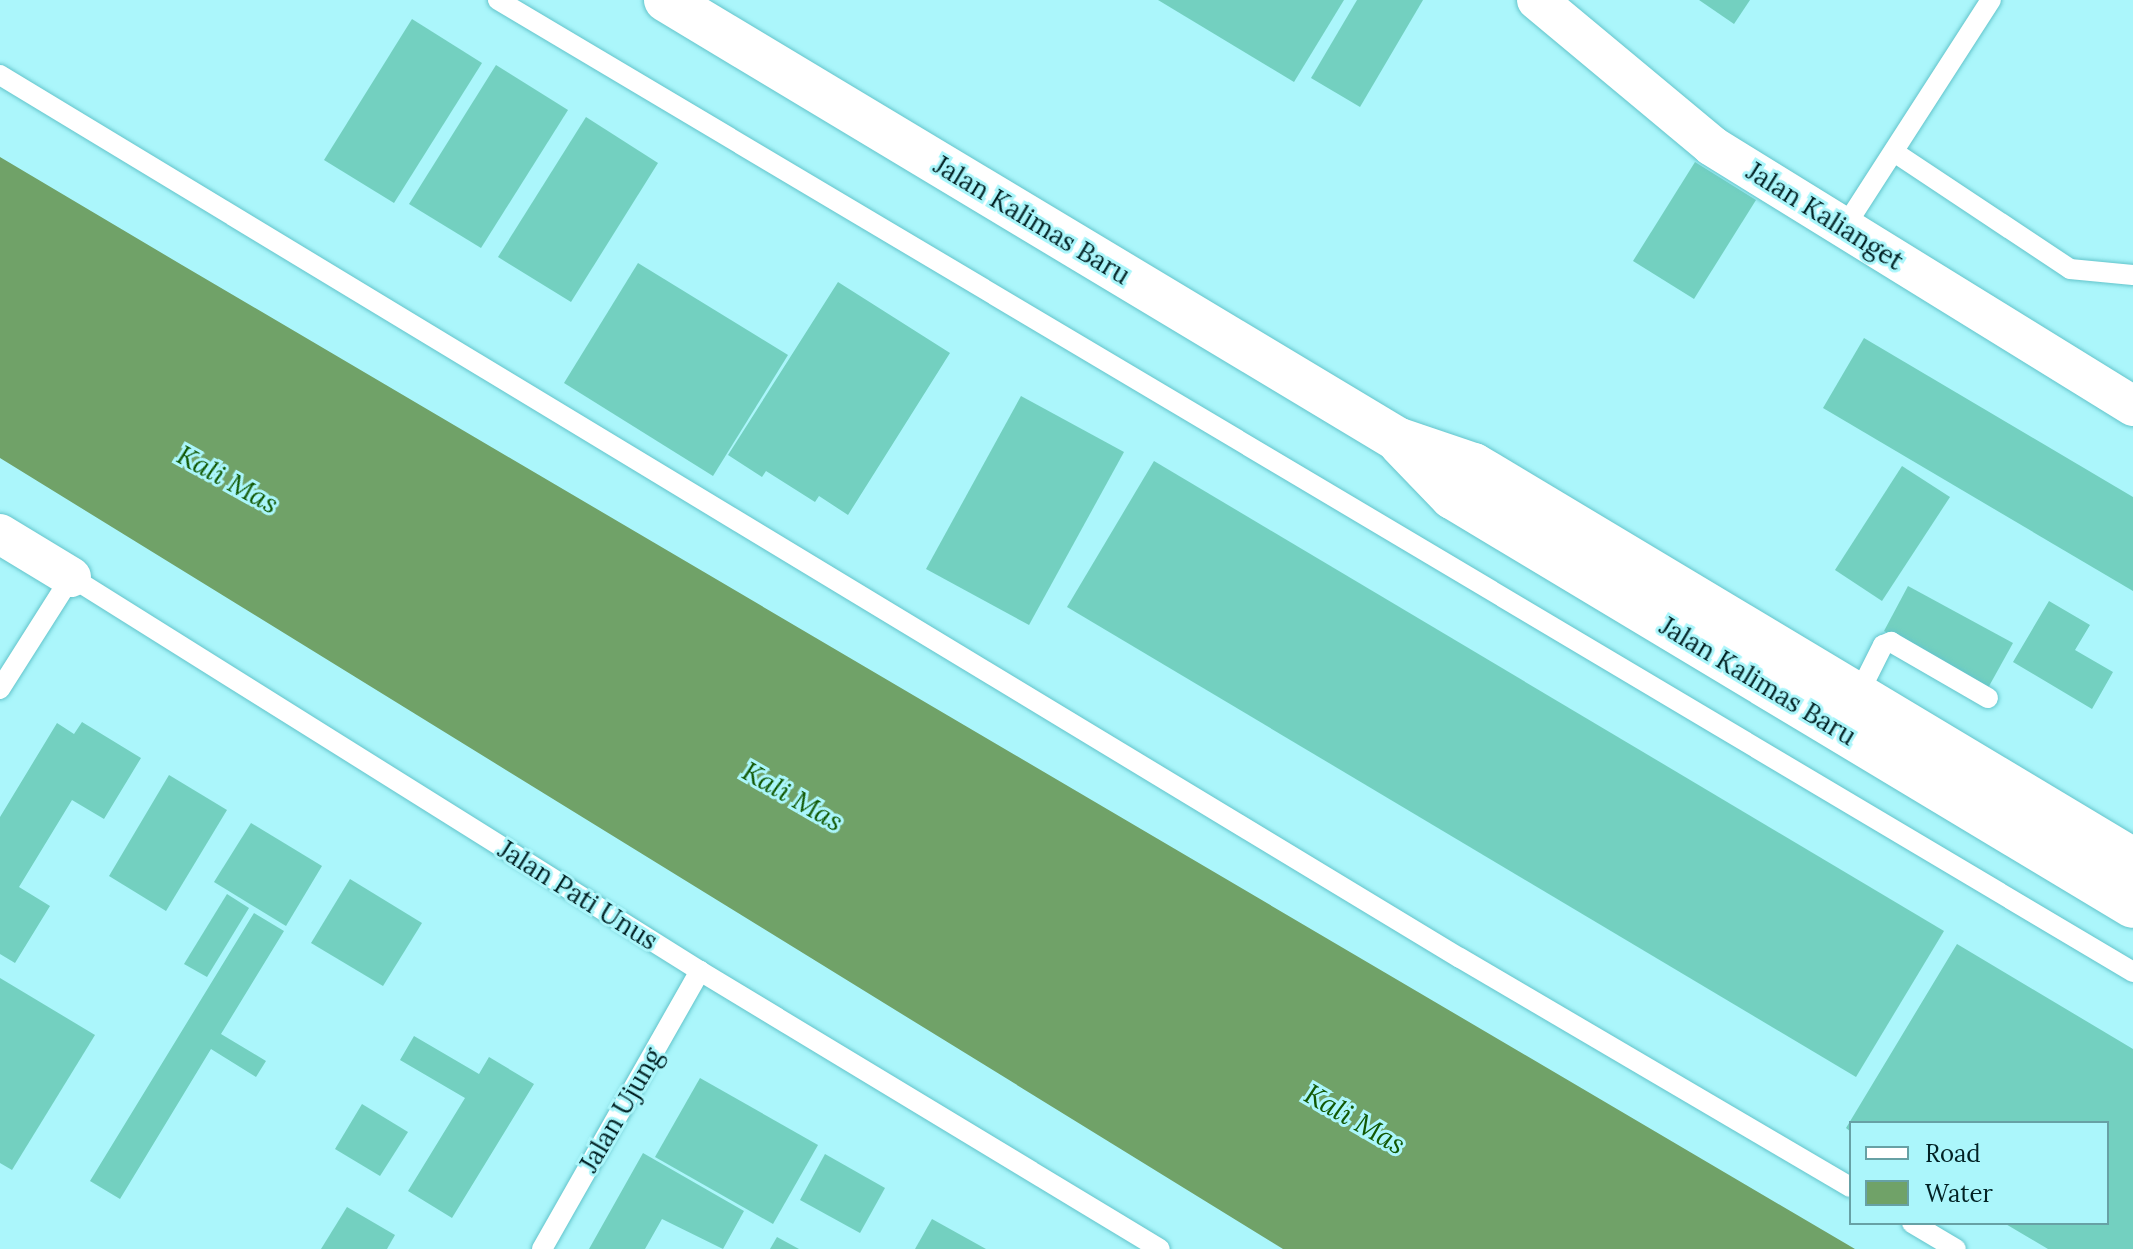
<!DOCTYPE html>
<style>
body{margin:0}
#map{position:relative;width:2133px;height:1249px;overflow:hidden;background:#abf6fb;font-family:Lora,serif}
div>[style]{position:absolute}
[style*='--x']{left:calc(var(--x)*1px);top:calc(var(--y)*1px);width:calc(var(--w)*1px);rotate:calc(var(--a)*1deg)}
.water>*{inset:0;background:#70a268}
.building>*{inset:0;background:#73d0c0}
.roads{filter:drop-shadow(0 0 2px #63c4cb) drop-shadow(0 0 2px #63c4cb)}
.service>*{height:20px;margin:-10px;padding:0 10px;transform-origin:10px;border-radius:10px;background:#fff}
.minor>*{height:40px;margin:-20px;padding:0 20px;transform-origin:20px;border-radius:20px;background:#fff}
.tertiary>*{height:44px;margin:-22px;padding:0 22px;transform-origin:22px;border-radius:22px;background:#fff}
span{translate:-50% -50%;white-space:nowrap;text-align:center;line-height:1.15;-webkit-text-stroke:6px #abf6fb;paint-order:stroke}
.street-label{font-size:26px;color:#012123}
.water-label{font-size:28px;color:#115804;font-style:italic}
.legend{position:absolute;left:1849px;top:1121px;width:260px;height:104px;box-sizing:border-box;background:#abf6fb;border:2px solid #67a1a5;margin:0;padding:10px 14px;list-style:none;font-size:24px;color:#012123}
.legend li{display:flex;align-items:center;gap:16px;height:40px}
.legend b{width:40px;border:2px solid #67a1a5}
</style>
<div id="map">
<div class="water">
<i style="clip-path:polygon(0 157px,182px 265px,1855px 1249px,1283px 1249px,0 458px)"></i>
</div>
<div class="building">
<i style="clip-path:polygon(1158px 0,1344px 0,1294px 82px)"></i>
<i style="clip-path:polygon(1357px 0,1423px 0,1360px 107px,1311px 78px)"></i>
<i style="clip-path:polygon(1699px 0,1750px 0,1734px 24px)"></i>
<i style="clip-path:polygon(412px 19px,482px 63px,394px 203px,324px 160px)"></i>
<i style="clip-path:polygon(496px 65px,568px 110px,481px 248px,409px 204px)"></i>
<i style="clip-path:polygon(586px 117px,658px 163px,571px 302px,498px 257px)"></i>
<i style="clip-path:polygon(1695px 162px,1756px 200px,1694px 299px,1633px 261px)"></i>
<i style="clip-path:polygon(638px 263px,788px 355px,713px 476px,564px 383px)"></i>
<i style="clip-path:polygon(838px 282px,950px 353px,848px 515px,819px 496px,815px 502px,766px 471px,762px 477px,728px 455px)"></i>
<i style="clip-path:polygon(1864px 338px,2133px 497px,2133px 591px,1823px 408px)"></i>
<i style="clip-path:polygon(1021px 396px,1124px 452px,1029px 625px,926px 569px)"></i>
<i style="clip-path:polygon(1154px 461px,1944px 931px,1856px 1077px,1067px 607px)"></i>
<i style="clip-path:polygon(1902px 466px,1950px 497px,1882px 601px,1835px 570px)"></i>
<i style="clip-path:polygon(1908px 586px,2013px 643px,1988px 688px,1884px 631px)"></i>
<i style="clip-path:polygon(2049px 601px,2090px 625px,2075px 650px,2113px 672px,2092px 709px,2013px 662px)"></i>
<i style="clip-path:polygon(82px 722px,141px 758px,104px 819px,72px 800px,19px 887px,50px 906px,15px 963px,0 954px,0 817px,57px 723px,74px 734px)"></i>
<i style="clip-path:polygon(169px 775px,227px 810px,166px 911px,109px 876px)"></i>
<i style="clip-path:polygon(251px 823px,322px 866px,286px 926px,214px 882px)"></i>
<i style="clip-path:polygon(350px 879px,422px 923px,383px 986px,311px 943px)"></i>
<i style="clip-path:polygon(227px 894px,249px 908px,207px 977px,184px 964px)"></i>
<i style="clip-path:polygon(254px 913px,284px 931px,221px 1034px,266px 1061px,256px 1077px,211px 1049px,120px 1199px,90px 1181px)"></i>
<i style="clip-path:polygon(1957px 944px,2133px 1049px,2133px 1249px,2048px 1249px,2004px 1223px,2107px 1223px,2107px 1123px,1851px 1123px,1851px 1132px,1846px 1128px)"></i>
<i style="clip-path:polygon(0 978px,95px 1035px,12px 1170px,0 1163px)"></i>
<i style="clip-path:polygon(414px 1036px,479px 1074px,489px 1057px,534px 1084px,452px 1218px,408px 1191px,465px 1098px,400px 1060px)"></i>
<i style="clip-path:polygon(700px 1078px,818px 1145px,773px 1224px,655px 1157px)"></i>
<i style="clip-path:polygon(362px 1104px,408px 1132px,380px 1176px,335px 1149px)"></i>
<i style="clip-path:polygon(643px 1153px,744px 1211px,723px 1249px,662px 1219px,645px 1249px,589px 1249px)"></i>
<i style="clip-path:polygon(825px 1154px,885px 1188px,860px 1233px,800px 1200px)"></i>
<i style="clip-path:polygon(347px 1207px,395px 1235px,387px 1249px,321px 1249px)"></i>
<i style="clip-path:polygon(932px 1219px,986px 1249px,915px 1249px)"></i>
<i style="clip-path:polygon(777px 1237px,799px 1249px,770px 1249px)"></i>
</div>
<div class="roads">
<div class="service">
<i style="--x:498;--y:0;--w:1902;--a:30.73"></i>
<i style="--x:0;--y:75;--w:1706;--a:31.17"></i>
<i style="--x:1460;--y:958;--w:453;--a:30.4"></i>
<i style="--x:1894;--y:152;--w:211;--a:33.6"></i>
<i style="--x:2070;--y:269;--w:63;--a:5.4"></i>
<i style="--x:1844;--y:228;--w:271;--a:-57.2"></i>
<i style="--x:0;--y:689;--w:133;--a:-57.6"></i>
<i style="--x:71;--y:577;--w:742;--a:32.06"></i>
<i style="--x:700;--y:971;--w:537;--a:31.15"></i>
<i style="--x:1858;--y:695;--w:56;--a:-63.4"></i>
<i style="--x:1883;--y:645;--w:9;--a:-21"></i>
<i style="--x:1891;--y:642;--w:112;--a:30"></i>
<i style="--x:1912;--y:1223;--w:51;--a:30.6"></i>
<i style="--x:542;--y:1249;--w:320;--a:-60.4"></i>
</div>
<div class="minor">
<i style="--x:1537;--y:0;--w:228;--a:39.8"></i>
<i style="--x:1712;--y:146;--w:495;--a:31.7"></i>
<i style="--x:0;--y:534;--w:83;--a:31.2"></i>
</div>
<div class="tertiary">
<i style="--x:666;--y:0;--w:853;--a:30.99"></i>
<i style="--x:1397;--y:439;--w:81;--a:18.7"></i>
<i style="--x:1474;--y:465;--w:768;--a:30.94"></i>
<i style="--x:1401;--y:444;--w:74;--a:46.1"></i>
<i style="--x:1452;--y:497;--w:794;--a:30.99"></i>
</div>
</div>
<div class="street-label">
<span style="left:1825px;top:216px;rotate:32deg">Jalan Kalianget</span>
<span style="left:1032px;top:220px;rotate:31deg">Jalan Kalimas Baru</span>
<span style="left:1758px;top:681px;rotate:31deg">Jalan Kalimas Baru</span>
<span style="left:578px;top:895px;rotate:32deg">Jalan Pati Unus</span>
<span style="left:621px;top:1110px;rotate:-60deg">Jalan Ujung</span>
</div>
<div class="water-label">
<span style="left:228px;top:479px;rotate:29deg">Kali Mas</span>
<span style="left:793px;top:796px;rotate:30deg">Kali Mas</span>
<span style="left:1355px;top:1119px;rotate:30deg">Kali Mas</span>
</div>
<ul class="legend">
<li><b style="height:10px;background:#fff"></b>Road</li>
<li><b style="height:22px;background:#70a268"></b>Water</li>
</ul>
</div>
